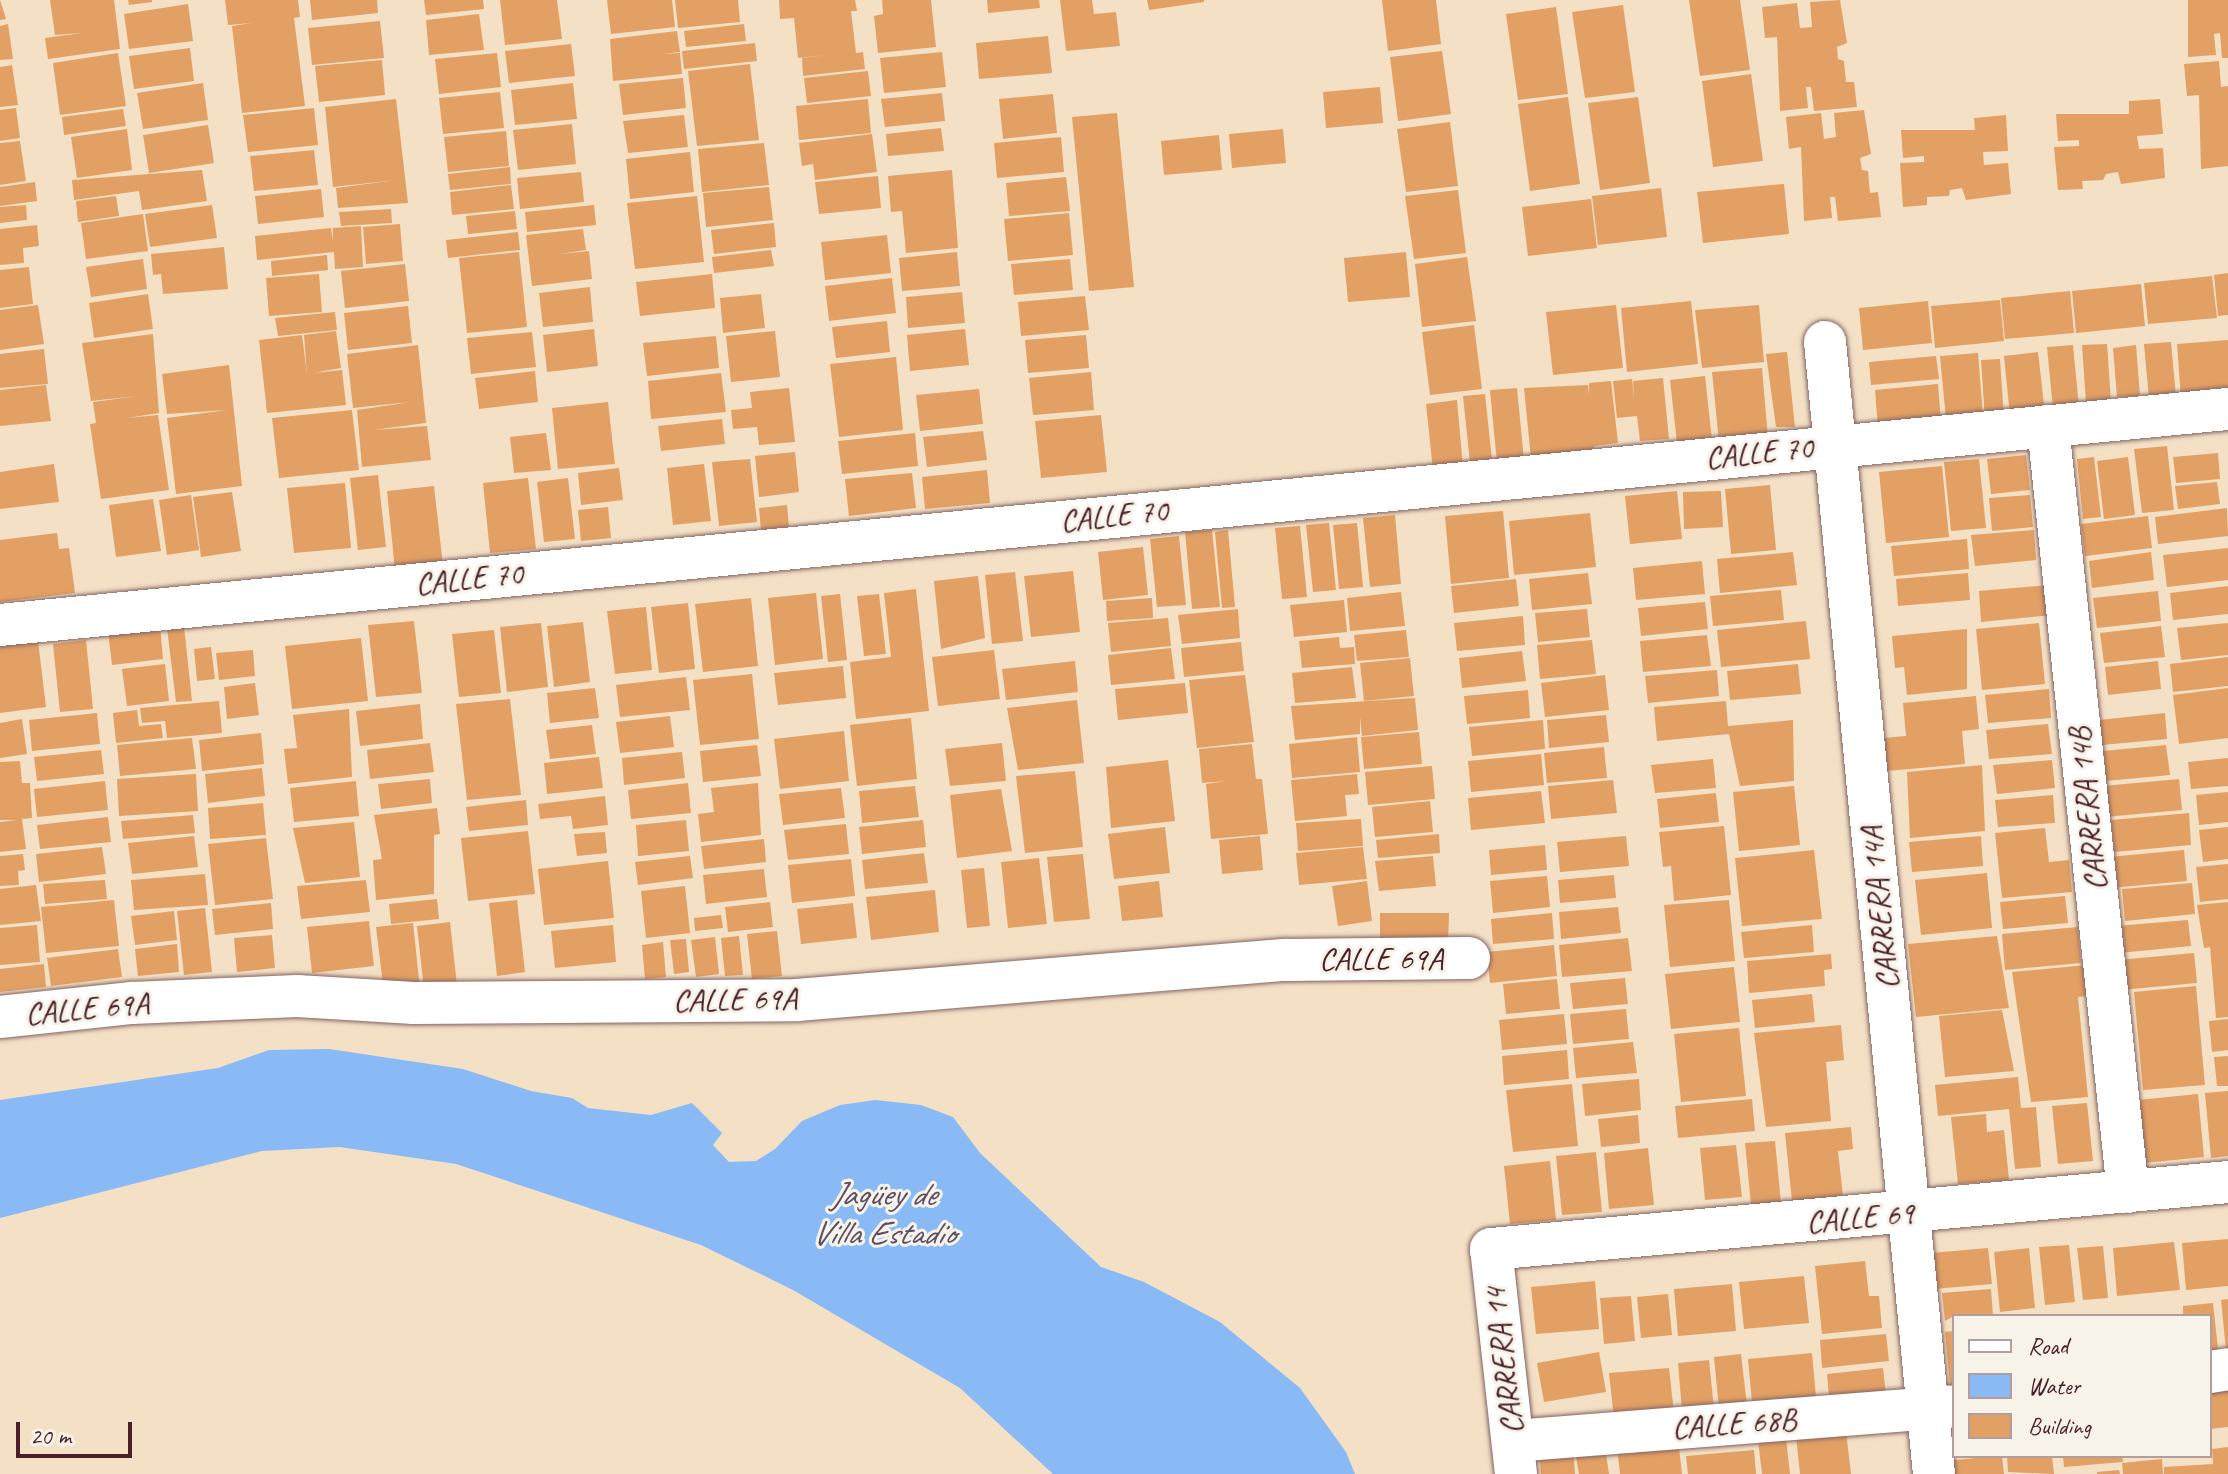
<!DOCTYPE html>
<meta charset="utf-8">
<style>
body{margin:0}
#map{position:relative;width:2228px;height:1474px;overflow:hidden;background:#f3e0c5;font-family:Caveat,sans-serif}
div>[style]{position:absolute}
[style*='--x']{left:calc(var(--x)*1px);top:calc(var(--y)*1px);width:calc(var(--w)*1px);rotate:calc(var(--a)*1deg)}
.water>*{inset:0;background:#89baf6}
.building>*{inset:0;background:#e2a064}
.roads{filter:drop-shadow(0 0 2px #856361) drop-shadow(0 0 2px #856361)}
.minor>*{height:42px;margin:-21px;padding:0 21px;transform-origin:21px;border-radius:21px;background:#fff}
span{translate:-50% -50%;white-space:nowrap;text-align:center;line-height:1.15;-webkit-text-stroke:6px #f7f3e8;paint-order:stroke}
.street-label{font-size:32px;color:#4a1f2b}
.water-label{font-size:34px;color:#5d4e68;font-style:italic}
.legend{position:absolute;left:1952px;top:1314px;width:260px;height:144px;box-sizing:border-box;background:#f7f3e8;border:2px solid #b29e9c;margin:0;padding:10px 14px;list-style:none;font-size:24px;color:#4a1f2b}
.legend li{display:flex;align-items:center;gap:16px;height:40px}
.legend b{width:40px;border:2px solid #b29e9c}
.scale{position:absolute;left:16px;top:1422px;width:116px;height:36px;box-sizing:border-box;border:4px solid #4a1f2b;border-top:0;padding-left:10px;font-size:24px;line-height:28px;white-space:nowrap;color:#4a1f2b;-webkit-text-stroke:6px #f7f3e8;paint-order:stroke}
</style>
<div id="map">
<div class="water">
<i style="clip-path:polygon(329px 1049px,463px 1069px,531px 1091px,572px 1098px,588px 1108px,651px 1115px,692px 1103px,722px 1133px,713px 1145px,729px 1162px,756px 1161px,775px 1149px,802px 1121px,840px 1105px,875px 1100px,921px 1105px,953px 1117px,980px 1153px,1101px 1267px,1144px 1282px,1220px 1322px,1300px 1388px,1346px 1452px,1355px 1474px,1053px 1474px,960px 1388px,793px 1290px,701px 1245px,456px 1164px,340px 1147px,262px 1151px,0 1218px,0 1100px,218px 1068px,269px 1050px)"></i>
</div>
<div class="building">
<i style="clip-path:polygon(0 0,6px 19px,0 20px)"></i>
<i style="clip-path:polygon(50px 0,114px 0,120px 49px,48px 59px,45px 38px,82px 33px,55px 35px)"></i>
<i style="clip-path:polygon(128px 0,152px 0,152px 2px,129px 5px)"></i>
<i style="clip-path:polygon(225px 0,298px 0,300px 17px,294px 18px,305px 106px,242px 113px,232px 26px,252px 23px,228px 25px)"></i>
<i style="clip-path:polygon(310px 0,377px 0,378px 13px,312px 20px)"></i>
<i style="clip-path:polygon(424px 0,483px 0,484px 9px,426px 15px)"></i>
<i style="clip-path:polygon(500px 0,557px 0,562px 39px,505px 45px)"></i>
<i style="clip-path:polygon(607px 0,672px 0,675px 27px,611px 34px)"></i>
<i style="clip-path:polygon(675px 0,738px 0,740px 22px,678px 28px)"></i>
<i style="clip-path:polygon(779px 0,855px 0,857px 11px,851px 11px,856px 53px,863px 52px,865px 69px,803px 76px,802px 58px,828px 55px,798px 58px,794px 18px,780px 19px)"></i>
<i style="clip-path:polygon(882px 0,931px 0,936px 47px,878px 53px,874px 16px,883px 14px)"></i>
<i style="clip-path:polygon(987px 0,1039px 0,1040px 8px,988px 13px)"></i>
<i style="clip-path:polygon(1060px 0,1092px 0,1094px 14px,1116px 12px,1120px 46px,1066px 51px)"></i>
<i style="clip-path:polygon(1147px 0,1204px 0,1204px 2px,1149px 10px)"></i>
<i style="clip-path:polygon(1382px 0,1436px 0,1441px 44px,1388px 51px)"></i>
<i style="clip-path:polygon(1689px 0,1740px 0,1750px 70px,1700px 76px)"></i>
<i style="clip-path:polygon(1840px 0,1847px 43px,1837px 47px,1838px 59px,1844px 61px,1846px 82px,1854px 82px,1857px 107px,1814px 111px,1811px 87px,1806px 87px,1808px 108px,1780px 111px,1777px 37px,1765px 38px,1762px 7px,1797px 3px,1800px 28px,1812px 27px,1810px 2px)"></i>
<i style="clip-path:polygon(2188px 0,2228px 0,2228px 58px,2222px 58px,2220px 33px,2214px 34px,2216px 55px,2188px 57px)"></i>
<i style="clip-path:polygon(188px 4px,193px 41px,129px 49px,124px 14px)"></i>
<i style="clip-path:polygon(1623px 5px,1635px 92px,1585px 98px,1572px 12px)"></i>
<i style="clip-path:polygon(1556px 7px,1568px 94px,1518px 100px,1506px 14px)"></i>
<i style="clip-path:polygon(479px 14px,484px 50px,429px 55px,426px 20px)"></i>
<i style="clip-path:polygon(380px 21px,384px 58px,312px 65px,308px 28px)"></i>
<i style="clip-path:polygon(8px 24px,13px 59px,0 60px,0 26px)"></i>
<i style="clip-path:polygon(744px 24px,746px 41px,686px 47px,684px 31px)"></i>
<i style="clip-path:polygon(677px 31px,680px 52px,662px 54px,680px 53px,682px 74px,613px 81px,610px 39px)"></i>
<i style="clip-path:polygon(1048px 36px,1052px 73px,979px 79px,976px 43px)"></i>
<i style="clip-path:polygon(755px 43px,757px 61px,684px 69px,682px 51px)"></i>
<i style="clip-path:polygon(571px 44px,575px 76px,509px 83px,505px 51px)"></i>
<i style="clip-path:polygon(190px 48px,194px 81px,134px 89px,129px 56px)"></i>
<i style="clip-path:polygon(1442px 51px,1451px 114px,1398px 121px,1390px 57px)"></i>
<i style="clip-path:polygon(942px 52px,946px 87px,884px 93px,880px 58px)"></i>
<i style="clip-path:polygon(118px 53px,126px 106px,60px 115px,53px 63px)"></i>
<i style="clip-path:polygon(497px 53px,501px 87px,439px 94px,435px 59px)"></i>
<i style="clip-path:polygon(382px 60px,385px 95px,319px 102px,315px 66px)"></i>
<i style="clip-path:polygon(2219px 61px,2221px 87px,2228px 86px,2228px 166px,2201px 169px,2199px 95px,2187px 96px,2184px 64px)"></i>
<i style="clip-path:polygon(750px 64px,759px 140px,697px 146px,688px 71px)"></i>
<i style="clip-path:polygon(12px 65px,18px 105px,0 107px,0 67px)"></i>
<i style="clip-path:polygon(868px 71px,871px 96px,807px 103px,804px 78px)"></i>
<i style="clip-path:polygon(1751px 74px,1763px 161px,1713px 167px,1702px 81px)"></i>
<i style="clip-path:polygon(683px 78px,686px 108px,623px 115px,619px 84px)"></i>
<i style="clip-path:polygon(203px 83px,208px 120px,143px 129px,137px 93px)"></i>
<i style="clip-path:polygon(573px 83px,577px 119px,515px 125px,511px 90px)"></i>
<i style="clip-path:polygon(1380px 87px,1383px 123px,1326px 128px,1323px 92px)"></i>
<i style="clip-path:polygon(500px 92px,504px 128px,443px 134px,439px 98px)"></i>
<i style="clip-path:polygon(942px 93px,945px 121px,885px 127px,881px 99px)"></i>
<i style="clip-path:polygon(1053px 94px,1057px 133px,1003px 139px,999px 99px)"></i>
<i style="clip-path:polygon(1568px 97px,1580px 184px,1530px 191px,1518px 104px)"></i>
<i style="clip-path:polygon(1638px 97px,1650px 183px,1600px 190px,1588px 103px)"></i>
<i style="clip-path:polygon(396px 99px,408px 203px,338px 208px,336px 188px,397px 180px,333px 187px,325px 107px)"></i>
<i style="clip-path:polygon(868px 99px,871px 133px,799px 140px,796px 106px)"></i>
<i style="clip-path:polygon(2160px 99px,2163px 134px,2137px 136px,2139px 149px,2163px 148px,2165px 178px,2121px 184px,2118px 172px,2106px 174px,2103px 180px,2082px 181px,2083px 189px,2058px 190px,2054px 147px,2079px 146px,2079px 140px,2058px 141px,2056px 114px,2129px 114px,2129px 101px)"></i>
<i style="clip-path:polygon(16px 108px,20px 138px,0 141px,0 110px)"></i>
<i style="clip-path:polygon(314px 108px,318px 145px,248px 152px,243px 115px)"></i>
<i style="clip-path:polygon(123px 109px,126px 126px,64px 135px,62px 117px)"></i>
<i style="clip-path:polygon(1864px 110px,1871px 154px,1860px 158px,1862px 170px,1868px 171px,1870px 193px,1878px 192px,1881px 217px,1838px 221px,1835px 197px,1830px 197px,1832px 218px,1804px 221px,1801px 147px,1789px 149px,1786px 117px,1821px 113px,1824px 139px,1836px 137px,1834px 113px)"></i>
<i style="clip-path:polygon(1117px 113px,1134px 287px,1089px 291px,1072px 117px)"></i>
<i style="clip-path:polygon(684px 115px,688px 147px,628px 153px,623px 121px)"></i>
<i style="clip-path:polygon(2006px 115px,2008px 151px,1983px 152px,1984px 165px,2008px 163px,2011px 194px,1966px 200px,1962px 188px,1950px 190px,1949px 196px,1927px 197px,1927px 205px,1903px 207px,1900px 163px,1924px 162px,1924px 156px,1903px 158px,1901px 130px,1975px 130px,1974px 118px)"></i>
<i style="clip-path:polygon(1450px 122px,1458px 186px,1406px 192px,1397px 129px)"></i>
<i style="clip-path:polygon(572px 124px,576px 164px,518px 170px,513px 130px)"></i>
<i style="clip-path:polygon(208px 125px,214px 163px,149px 173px,143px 135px)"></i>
<i style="clip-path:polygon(941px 128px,944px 151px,888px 156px,886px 134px)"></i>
<i style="clip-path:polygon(127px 129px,132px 170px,77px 178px,71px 137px)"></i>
<i style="clip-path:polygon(1283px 129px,1286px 163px,1232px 168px,1229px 134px)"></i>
<i style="clip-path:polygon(506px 131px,509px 166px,448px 172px,444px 137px)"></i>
<i style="clip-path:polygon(872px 134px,877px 172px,815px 180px,813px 164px,802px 166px,799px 143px)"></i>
<i style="clip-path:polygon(1219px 135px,1222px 170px,1164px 175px,1161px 141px)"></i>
<i style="clip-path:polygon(1061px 137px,1064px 172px,997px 178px,994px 143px)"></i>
<i style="clip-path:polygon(20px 141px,26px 181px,0 185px,0 143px)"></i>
<i style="clip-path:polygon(764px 143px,769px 185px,702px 192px,698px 149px)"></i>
<i style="clip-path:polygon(314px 150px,318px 185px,254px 191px,250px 156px)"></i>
<i style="clip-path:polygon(690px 152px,694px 192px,630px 199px,626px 159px)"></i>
<i style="clip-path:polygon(510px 167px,511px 184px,450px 190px,448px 174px)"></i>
<i style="clip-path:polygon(202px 170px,207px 201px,142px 210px,139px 191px,74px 200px,72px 180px)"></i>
<i style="clip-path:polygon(952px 170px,958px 248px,906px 253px,902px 211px,891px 212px,888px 176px)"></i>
<i style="clip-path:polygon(581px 172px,584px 202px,520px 209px,517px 178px)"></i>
<i style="clip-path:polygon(878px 176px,881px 208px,819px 214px,815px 182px)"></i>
<i style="clip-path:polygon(1066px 177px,1070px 211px,1009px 216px,1006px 183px)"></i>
<i style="clip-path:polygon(35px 182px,37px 201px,0 206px,0 187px)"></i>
<i style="clip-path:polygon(1784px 184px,1789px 234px,1703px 243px,1697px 192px)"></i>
<i style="clip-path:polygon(511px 185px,514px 209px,452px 215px,450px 192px)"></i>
<i style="clip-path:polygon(769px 187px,773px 220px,706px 227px,703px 193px)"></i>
<i style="clip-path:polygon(1661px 188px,1667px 237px,1598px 245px,1592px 196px)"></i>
<i style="clip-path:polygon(321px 189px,324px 217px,258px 224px,255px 196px)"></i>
<i style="clip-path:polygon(1458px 190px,1466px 253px,1414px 259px,1405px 196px)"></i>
<i style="clip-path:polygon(116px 196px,119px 216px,78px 222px,76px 201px)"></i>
<i style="clip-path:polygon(697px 196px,704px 262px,635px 269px,627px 203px)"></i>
<i style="clip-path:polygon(1591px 199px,1597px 248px,1528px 256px,1522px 207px)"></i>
<i style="clip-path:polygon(26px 205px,27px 220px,0 223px,0 207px)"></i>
<i style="clip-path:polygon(212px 205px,217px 238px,150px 247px,145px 214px)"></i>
<i style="clip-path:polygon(594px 205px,596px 225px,527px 232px,525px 212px)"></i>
<i style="clip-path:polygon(391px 209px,392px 223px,341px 226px,339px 212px)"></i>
<i style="clip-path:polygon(515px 211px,517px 229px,468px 234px,466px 216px)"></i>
<i style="clip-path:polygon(1069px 213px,1073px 255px,1008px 261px,1004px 219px)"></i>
<i style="clip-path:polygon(143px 214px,148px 251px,86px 259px,81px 223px)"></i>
<i style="clip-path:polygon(774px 223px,776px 247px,714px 254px,711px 230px)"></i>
<i style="clip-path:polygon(400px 224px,403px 261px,366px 264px,363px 227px)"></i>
<i style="clip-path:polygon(37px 225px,39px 246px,23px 248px,24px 263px,0 265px,0 229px)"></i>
<i style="clip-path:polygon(361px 226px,363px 267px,335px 269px,334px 252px,257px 260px,255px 236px,331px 228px,333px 241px,333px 228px)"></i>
<i style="clip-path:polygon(583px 229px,586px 250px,559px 254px,589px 251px,592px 279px,532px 286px,526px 235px)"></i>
<i style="clip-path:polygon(518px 232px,520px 250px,448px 258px,446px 240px)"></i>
<i style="clip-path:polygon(887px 235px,891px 273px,825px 280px,821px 242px)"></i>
<i style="clip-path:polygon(224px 247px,228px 289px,163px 294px,161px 274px,153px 275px,151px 254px)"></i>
<i style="clip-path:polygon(771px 250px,774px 266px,714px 273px,712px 257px)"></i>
<i style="clip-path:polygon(519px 252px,527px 327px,467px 333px,459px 258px)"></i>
<i style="clip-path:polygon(957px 252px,960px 286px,902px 291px,899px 258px)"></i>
<i style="clip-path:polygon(1406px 252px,1410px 297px,1348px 302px,1344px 258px)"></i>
<i style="clip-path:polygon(327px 255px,328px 270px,272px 276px,271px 261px)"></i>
<i style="clip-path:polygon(1467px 257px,1476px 321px,1422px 327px,1415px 264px)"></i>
<i style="clip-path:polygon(143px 259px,147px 289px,91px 297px,86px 267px)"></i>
<i style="clip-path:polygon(1070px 259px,1073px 290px,1014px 295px,1011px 264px)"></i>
<i style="clip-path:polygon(405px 264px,409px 301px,345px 308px,341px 271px)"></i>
<i style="clip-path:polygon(29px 267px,33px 304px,0 308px,0 270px)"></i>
<i style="clip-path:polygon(2228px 273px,2228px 315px,2218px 316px,2214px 275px)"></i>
<i style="clip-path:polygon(319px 274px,322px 312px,269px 316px,266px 278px)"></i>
<i style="clip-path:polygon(712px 274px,715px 308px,640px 316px,636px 282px)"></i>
<i style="clip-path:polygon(2212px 276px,2217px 318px,2148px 324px,2144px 283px)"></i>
<i style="clip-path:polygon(892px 278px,896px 313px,829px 321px,825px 286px)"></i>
<i style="clip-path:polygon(2141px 284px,2145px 326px,2076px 333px,2072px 291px)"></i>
<i style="clip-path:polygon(590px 287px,593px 322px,543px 327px,539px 293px)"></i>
<i style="clip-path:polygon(2070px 291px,2074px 333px,2005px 339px,2001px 298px)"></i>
<i style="clip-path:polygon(962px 292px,965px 323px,908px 328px,906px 297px)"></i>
<i style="clip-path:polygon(148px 294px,153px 329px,94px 338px,89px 303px)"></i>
<i style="clip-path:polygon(761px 294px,765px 328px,723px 333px,720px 298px)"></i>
<i style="clip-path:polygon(1085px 296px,1089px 330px,1021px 336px,1018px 302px)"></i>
<i style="clip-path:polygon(2000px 300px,2004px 341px,1935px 348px,1931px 306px)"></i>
<i style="clip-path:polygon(1691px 301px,1698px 364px,1627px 372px,1621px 308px)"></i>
<i style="clip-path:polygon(1928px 301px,1932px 343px,1863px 350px,1859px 308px)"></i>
<i style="clip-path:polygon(38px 305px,44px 344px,0 350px,0 310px)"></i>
<i style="clip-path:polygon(1616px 305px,1623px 368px,1553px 375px,1546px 312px)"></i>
<i style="clip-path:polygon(1759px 305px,1764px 362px,1702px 368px,1695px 310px)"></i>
<i style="clip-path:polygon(408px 306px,412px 343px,348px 350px,344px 313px)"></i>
<i style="clip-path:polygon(335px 312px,337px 330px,278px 336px,275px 318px)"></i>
<i style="clip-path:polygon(887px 321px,890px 352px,836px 358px,832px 327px)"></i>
<i style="clip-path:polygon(1474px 325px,1482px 389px,1430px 395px,1422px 332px)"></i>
<i style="clip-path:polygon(594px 329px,598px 366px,547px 372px,543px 335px)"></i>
<i style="clip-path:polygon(965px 329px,969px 365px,910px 371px,907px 335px)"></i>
<i style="clip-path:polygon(336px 331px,341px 368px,313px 373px,342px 370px,346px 405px,267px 413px,259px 340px,302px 335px,307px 374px,304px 335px)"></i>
<i style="clip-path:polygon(775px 331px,780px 377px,731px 382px,726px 336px)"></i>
<i style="clip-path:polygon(532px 332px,536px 367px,471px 374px,467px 338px)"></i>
<i style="clip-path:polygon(153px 334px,159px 413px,127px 418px,158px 415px,169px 490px,101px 499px,90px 424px,96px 423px,93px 402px,138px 396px,91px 401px,82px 343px)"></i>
<i style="clip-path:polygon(1086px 335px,1089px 368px,1028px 373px,1025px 340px)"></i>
<i style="clip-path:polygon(716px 336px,719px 368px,647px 376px,643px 343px)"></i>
<i style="clip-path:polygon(2228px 340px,2228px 396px,2181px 399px,2177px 344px)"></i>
<i style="clip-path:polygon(2171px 342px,2176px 397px,2149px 399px,2144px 344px)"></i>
<i style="clip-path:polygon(2107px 344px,2111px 402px,2086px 403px,2082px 345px)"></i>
<i style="clip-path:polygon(418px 345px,426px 423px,373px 430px,427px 426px,431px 460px,362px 467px,357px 410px,411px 402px,353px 408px,347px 354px)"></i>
<i style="clip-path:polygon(2073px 345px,2079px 407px,2053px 409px,2047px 347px)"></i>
<i style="clip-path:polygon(2136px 345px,2140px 396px,2117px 397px,2113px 348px)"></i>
<i style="clip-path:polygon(44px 349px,48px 384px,0 388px,0 354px)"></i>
<i style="clip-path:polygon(1787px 352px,1795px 427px,1776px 427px,1766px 354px)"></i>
<i style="clip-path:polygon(2038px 352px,2045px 413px,2010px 416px,2004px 356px)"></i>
<i style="clip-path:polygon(1978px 353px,1983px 416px,1946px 419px,1940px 356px)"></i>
<i style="clip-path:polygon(1936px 356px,1939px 379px,1871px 385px,1869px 362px)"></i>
<i style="clip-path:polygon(896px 357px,903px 430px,839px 437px,830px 364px)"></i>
<i style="clip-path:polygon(2000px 359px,2004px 418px,1985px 420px,1981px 360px)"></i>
<i style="clip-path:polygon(229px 365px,242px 486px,176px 494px,167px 418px,227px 410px,167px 414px,162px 374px)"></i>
<i style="clip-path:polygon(1762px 368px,1768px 438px,1719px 442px,1712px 372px)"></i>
<i style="clip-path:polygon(535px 371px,538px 402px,479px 409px,475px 378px)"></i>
<i style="clip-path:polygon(1091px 372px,1094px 410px,1033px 415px,1029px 378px)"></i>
<i style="clip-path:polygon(721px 373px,726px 412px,651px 419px,648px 381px)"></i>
<i style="clip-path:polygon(1705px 376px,1712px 440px,1677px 443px,1670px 380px)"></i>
<i style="clip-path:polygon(1663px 378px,1669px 439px,1640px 441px,1637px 416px,1617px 418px,1613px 381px,1632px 379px,1634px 399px,1633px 381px)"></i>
<i style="clip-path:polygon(1611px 381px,1618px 443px,1594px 446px,1595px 452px,1531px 459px,1524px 388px,1588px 385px,1589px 396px,1589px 383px)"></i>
<i style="clip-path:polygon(1938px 384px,1941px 422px,1878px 428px,1875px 390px)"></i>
<i style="clip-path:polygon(46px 385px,51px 421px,0 426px,0 390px)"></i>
<i style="clip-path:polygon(789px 388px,795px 442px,759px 445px,757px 427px,733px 429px,731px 410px,752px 408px,750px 392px)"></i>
<i style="clip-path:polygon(1517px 388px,1524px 460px,1497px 463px,1490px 390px)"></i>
<i style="clip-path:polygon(979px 389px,983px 424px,920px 431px,916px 395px)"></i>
<i style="clip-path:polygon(1485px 394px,1492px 460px,1470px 463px,1463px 396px)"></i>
<i style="clip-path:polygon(1457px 400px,1463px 467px,1433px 470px,1426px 404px)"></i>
<i style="clip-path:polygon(608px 402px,615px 464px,558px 469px,552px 408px)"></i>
<i style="clip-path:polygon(352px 410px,359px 470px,279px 478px,272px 418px)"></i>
<i style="clip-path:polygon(1101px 415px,1107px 472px,1041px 478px,1035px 421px)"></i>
<i style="clip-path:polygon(722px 419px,725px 444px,661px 451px,658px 426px)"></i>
<i style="clip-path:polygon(983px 431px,987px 460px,927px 467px,923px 437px)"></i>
<i style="clip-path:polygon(546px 433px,551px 470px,514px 473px,510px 437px)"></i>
<i style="clip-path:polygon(915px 433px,918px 466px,842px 474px,838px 441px)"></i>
<i style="clip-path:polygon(2167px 446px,2174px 510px,2142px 513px,2134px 449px)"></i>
<i style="clip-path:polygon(795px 452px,799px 492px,759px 497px,755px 456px)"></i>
<i style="clip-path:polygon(2218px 453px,2220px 479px,2176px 483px,2173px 457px)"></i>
<i style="clip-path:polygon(2026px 455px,2030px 490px,1991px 494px,1987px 459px)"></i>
<i style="clip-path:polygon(2094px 457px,2101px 517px,2083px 519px,2077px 459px)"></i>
<i style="clip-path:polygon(2128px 457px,2135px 515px,2104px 519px,2097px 461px)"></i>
<i style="clip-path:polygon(750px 459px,757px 522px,719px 526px,712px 462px)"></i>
<i style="clip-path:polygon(1979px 459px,1986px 528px,1951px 531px,1944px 462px)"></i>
<i style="clip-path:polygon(54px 464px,59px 502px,0 509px,0 472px)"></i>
<i style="clip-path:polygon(704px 464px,711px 521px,673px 525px,667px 468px)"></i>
<i style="clip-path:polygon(1942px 466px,1949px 537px,1886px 543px,1879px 472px)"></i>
<i style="clip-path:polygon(619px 468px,623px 500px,581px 505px,578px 473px)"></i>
<i style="clip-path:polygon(987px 470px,990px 503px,925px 509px,922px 477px)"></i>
<i style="clip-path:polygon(912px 473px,916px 508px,849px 516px,845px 479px)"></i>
<i style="clip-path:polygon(378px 475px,386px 547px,358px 550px,350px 478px)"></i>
<i style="clip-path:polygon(528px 478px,536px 549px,490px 553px,483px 483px)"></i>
<i style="clip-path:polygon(568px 478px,575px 539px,544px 542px,537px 482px)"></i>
<i style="clip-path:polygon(2217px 482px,2220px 504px,2178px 509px,2175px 486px)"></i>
<i style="clip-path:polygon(345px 483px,351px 548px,294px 553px,287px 488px)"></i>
<i style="clip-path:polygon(1770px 485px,1776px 550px,1731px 554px,1725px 489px)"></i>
<i style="clip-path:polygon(434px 486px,443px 565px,395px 570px,387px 491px)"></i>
<i style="clip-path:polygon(1677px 491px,1682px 539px,1630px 544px,1625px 496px)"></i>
<i style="clip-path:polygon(1721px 491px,1723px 527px,1684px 529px,1683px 492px)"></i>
<i style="clip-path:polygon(232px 492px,241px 551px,201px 557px,193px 497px)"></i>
<i style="clip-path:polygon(191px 495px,199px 550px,167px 555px,159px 500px)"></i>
<i style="clip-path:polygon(2030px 495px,2033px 527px,1992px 531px,1989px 498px)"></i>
<i style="clip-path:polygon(153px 499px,161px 551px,116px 557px,109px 505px)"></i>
<i style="clip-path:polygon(787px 505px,789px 527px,761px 530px,759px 508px)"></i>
<i style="clip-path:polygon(608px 507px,611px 538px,581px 541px,578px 510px)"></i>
<i style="clip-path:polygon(2227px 508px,2228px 536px,2158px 544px,2155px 517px)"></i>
<i style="clip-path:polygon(1503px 511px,1509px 578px,1451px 584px,1445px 516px)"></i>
<i style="clip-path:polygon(1590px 513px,1596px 567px,1514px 575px,1509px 521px)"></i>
<i style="clip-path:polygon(1395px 515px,1401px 584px,1370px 587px,1363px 518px)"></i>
<i style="clip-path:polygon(2148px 516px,2152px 548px,2085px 556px,2081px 524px)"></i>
<i style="clip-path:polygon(1329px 523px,1336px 590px,1313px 592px,1306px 525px)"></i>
<i style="clip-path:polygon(1357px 523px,1363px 587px,1339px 589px,1333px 525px)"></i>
<i style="clip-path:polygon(1300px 526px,1307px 597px,1282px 599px,1275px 528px)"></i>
<i style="clip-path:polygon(1212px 530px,1220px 607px,1192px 609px,1185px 532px)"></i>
<i style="clip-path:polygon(1228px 530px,1235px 607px,1222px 608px,1215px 532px)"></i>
<i style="clip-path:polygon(2034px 530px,2036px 560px,1975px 566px,1971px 535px)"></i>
<i style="clip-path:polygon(57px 533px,59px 549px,69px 548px,75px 593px,0 602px,0 540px)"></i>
<i style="clip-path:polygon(1179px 536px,1186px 605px,1157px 607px,1150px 539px)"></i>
<i style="clip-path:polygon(1967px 539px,1969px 569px,1894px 576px,1891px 546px)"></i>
<i style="clip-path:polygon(1143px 547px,1148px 595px,1103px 600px,1098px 552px)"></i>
<i style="clip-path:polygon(2228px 548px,2228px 580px,2167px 587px,2163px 555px)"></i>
<i style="clip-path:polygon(1793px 552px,1797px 585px,1720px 593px,1717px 559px)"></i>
<i style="clip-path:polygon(2151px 552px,2154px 580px,2092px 588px,2089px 561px)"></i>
<i style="clip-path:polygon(1702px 561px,1705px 594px,1636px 600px,1633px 568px)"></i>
<i style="clip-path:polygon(1073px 571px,1080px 632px,1031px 637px,1024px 576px)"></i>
<i style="clip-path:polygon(1015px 572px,1023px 641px,992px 644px,985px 575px)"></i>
<i style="clip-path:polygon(1588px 573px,1592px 604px,1532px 610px,1529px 579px)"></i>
<i style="clip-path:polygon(1968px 573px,1970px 600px,1898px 606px,1896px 579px)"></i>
<i style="clip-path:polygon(978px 576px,985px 638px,941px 649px,934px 581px)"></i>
<i style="clip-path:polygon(1516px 579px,1519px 606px,1454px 613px,1451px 586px)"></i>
<i style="clip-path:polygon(2050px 585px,2053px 615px,1981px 622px,1979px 591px)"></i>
<i style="clip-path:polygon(2228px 586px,2228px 614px,2173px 620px,2170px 593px)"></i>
<i style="clip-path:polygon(916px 589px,929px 711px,856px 719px,850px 662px,891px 657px,884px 593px)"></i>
<i style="clip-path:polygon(1781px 590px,1784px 620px,1713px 626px,1710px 596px)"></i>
<i style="clip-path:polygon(2158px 591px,2161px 621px,2097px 628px,2093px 598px)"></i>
<i style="clip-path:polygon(1401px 592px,1405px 626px,1350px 631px,1347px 598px)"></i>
<i style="clip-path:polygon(816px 593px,823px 659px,775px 665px,768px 598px)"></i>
<i style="clip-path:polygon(840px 594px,847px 660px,828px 662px,821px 596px)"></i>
<i style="clip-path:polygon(879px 594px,886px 654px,864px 656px,857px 596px)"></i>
<i style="clip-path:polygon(751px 598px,758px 666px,703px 672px,695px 604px)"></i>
<i style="clip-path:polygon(1152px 598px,1153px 618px,1107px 621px,1106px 601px)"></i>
<i style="clip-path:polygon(1344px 600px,1347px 632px,1294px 637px,1290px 605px)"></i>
<i style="clip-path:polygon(1705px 602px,1708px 629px,1641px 636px,1638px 608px)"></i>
<i style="clip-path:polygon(688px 603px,695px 669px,659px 673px,651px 607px)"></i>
<i style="clip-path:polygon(646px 607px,652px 670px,615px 674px,607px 611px)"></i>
<i style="clip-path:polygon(1238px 609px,1240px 638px,1182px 644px,1178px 615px)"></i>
<i style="clip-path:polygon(1587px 609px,1590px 637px,1538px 642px,1535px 613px)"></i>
<i style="clip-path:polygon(1523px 616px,1525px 645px,1457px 651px,1454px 623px)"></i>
<i style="clip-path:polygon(1168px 618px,1171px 646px,1111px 652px,1108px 623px)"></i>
<i style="clip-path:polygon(414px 621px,422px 693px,376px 697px,368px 625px)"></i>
<i style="clip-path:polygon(1806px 621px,1810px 659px,1721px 667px,1717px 630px)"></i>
<i style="clip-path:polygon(583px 622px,590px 682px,554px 687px,547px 626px)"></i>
<i style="clip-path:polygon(541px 623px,548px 687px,507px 692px,500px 627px)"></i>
<i style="clip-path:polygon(2039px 623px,2045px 684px,1982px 690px,1976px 629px)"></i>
<i style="clip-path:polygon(2228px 623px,2228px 655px,2181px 660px,2177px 628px)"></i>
<i style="clip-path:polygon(160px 626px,163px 659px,112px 665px,108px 632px)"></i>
<i style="clip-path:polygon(184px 626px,192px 701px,176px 702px,167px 628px)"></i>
<i style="clip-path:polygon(2161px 626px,2165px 657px,2104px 663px,2100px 633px)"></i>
<i style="clip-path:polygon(1967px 629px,1967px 689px,1907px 695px,1904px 667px,1895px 668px,1892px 636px)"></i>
<i style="clip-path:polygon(494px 630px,501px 693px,459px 697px,452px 634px)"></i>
<i style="clip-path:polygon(1406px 630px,1409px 657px,1357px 661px,1354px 635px)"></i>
<i style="clip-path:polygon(1707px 635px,1711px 666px,1643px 672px,1640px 641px)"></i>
<i style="clip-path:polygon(1339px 637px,1340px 648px,1354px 647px,1355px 664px,1302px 668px,1299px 641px)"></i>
<i style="clip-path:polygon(361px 638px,368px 701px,292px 709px,285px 646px)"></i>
<i style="clip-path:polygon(86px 640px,93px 709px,60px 712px,53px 644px)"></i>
<i style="clip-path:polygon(1592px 640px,1596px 674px,1540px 679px,1537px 645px)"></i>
<i style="clip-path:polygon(38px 641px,46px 707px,0 713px,0 646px)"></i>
<i style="clip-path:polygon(1241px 642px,1244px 671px,1184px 677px,1181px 648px)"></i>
<i style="clip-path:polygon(211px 647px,215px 679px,197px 681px,194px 649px)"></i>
<i style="clip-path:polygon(1171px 648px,1175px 679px,1111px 685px,1108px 655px)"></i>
<i style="clip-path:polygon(253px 650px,255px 676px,219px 680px,216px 653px)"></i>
<i style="clip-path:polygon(994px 650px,1000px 699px,938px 706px,932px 657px)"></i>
<i style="clip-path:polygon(1522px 651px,1526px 681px,1462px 688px,1459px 658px)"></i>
<i style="clip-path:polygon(2228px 657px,2228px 686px,2173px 692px,2170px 664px)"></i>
<i style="clip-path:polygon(1410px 658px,1414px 696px,1364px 701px,1360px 663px)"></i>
<i style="clip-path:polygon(1075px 661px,1078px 692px,1006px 700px,1002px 669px)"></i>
<i style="clip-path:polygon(2158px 661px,2161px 689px,2108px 695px,2105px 667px)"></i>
<i style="clip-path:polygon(165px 664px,169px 701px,127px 706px,122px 669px)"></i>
<i style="clip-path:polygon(1798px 664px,1801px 694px,1730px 700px,1727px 671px)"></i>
<i style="clip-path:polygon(843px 666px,846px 698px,778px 705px,774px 673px)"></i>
<i style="clip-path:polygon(1352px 667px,1356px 698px,1295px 703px,1292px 673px)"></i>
<i style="clip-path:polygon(1717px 670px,1719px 696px,1648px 703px,1645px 676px)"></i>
<i style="clip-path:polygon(752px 674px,759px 739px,700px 745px,693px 680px)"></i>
<i style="clip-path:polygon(1245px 675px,1254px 742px,1197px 748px,1189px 680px)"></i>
<i style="clip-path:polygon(1605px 675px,1609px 710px,1545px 717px,1541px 683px)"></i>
<i style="clip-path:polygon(686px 677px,690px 710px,620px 717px,616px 685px)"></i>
<i style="clip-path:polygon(255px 683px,259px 715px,227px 719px,224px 687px)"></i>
<i style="clip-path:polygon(1185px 683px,1188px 713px,1118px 720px,1115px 689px)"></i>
<i style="clip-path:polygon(595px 688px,599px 718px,550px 723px,547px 693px)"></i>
<i style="clip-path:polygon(2228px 688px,2228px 738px,2179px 744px,2173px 695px)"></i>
<i style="clip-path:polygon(2049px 689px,2051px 718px,1988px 723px,1985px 695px)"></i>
<i style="clip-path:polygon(1528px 690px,1530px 718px,1467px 724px,1464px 696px)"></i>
<i style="clip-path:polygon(1976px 696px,1979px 729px,1962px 731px,1965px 764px,1887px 771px,1883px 738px,1906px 736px,1903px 703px)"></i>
<i style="clip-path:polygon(1415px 698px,1418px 730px,1362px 736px,1360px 717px,1360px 734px,1295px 740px,1291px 706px)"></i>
<i style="clip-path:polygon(510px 699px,521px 795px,467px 800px,456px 704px)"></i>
<i style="clip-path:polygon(1077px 700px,1084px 763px,1018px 770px,1007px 708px)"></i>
<i style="clip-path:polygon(219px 701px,222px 733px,167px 738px,165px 721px,142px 723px,140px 708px)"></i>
<i style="clip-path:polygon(1726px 701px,1728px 726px,1793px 720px,1794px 781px,1740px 786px,1729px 734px,1657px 741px,1654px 707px)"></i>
<i style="clip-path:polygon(420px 704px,423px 739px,360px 746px,356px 711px)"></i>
<i style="clip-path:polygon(349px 709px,352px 777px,288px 784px,284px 749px,297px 748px,293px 715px)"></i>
<i style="clip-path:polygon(137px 710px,139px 726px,161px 724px,163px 738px,116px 743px,113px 713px)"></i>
<i style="clip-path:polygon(97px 713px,100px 744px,32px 751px,29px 720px)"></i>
<i style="clip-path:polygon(2165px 713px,2167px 739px,2102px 745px,2099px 720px)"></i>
<i style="clip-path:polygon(1606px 715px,1609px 742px,1549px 748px,1547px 720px)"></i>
<i style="clip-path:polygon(670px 716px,674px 747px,620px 753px,616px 722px)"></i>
<i style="clip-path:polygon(911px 718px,917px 779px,857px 786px,850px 725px)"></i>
<i style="clip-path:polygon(22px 719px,27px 754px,0 758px,0 723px)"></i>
<i style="clip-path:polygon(1543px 720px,1545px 749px,1472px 756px,1469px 727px)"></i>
<i style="clip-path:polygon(2048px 724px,2052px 754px,1989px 759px,1986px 730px)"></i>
<i style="clip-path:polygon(592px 725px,596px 754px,550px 759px,546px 730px)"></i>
<i style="clip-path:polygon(844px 731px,849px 781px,780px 789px,774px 739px)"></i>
<i style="clip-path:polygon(1419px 732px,1422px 764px,1364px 769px,1361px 737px)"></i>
<i style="clip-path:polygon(261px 733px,264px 764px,202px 771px,199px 740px)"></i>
<i style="clip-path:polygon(1357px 737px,1360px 772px,1292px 778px,1289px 744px)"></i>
<i style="clip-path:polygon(192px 738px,196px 769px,120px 776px,117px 745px)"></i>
<i style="clip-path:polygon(430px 743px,434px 772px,370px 779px,367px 750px)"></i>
<i style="clip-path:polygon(1002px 743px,1006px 781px,950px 786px,945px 749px)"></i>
<i style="clip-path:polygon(1252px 744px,1256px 779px,1262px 779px,1268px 834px,1211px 839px,1206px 784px,1227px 781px,1202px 783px,1199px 749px)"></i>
<i style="clip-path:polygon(757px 745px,761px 776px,703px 782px,700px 751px)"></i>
<i style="clip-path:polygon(2166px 745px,2170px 775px,2106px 781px,2103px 751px)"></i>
<i style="clip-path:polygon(1604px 747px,1607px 778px,1547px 783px,1544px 753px)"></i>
<i style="clip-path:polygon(101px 750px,104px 774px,37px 781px,34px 757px)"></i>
<i style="clip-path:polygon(682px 752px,685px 778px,624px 785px,622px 758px)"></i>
<i style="clip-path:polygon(1541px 754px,1544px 785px,1471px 792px,1468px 761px)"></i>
<i style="clip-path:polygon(599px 757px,603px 788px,547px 794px,544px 763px)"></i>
<i style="clip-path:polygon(2228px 758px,2228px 786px,2191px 789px,2188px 762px)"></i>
<i style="clip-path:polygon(1713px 759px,1716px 788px,1655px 793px,1651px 765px)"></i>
<i style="clip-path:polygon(1168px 760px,1175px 821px,1111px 828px,1106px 767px)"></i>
<i style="clip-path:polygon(2052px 760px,2055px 788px,1997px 794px,1993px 765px)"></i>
<i style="clip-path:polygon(20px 761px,22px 783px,30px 783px,32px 818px,22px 819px,26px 849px,0 852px,0 822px,17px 820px,0 820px,0 762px)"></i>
<i style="clip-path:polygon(1982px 765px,1985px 831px,1910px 838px,1907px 772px)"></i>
<i style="clip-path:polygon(1432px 766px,1435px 799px,1368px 805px,1365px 772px)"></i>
<i style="clip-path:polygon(262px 768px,265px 796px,208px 803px,205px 774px)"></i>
<i style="clip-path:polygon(1075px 771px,1083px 847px,1025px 853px,1016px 776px)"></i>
<i style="clip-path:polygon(196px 774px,198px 811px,119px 816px,117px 779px)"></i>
<i style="clip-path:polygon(1357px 774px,1359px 794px,1345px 795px,1347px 816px,1295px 821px,1291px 780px)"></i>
<i style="clip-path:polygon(430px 779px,432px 803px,381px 809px,378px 784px)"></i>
<i style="clip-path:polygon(2179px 779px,2182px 810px,2105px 817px,2103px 786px)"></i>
<i style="clip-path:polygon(1613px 780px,1617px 813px,1551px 819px,1548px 786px)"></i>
<i style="clip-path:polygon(105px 781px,108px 810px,37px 817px,34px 789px)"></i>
<i style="clip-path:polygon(356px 781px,359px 816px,294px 822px,290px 788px)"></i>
<i style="clip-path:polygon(688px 783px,691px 813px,631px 819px,628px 790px)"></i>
<i style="clip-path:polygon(758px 783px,761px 835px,701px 842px,698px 814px,714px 812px,711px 788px)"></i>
<i style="clip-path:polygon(915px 786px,919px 817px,862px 823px,859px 791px)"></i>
<i style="clip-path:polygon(1794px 786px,1800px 845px,1739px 851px,1733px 792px)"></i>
<i style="clip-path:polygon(841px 788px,845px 818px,783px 825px,779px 794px)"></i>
<i style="clip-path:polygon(1001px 789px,1012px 851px,957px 858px,950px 795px)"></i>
<i style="clip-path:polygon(1541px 791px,1545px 823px,1471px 830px,1468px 798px)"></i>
<i style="clip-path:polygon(2228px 792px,2228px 822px,2199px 825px,2196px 795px)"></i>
<i style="clip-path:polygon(1716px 793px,1719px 822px,1660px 828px,1657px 799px)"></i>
<i style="clip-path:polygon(2053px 795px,2055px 823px,1998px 827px,1995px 800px)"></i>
<i style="clip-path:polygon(605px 796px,608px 825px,573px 829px,571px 816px,540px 819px,538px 804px)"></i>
<i style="clip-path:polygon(526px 800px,528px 825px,469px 831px,466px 807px)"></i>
<i style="clip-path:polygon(1430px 801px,1433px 832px,1375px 837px,1372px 807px)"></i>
<i style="clip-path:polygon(263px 803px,266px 835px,210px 839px,208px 808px)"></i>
<i style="clip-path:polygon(437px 808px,440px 834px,434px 835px,434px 894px,376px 900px,373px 860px,382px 859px,374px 815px)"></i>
<i style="clip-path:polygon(2189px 813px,2191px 845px,2114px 852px,2111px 820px)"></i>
<i style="clip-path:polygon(193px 815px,195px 833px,123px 839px,121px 821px)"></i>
<i style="clip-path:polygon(108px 817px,111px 842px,40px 849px,37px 825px)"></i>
<i style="clip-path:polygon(1361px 819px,1363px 846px,1298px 851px,1296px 823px)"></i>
<i style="clip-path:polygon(686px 820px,689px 851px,638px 856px,636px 825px)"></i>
<i style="clip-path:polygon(923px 820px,926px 847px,862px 854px,859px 827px)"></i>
<i style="clip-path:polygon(354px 822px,360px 877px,305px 883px,293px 828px)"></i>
<i style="clip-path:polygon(846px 824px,849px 854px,788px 860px,784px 830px)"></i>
<i style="clip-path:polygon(1724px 826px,1731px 895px,1674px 901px,1671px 866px,1663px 867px,1659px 832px)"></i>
<i style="clip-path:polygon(1165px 827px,1170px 873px,1114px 879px,1108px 834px)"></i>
<i style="clip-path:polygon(2228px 827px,2228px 859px,2203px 862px,2199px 830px)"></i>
<i style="clip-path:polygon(2045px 828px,2049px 862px,2069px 860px,2072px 892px,2002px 898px,1995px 833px)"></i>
<i style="clip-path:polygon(528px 831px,535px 894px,468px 901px,461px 838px)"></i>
<i style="clip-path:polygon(605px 832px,607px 853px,577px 856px,574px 834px)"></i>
<i style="clip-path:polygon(1439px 834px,1440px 853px,1378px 858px,1376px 840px)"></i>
<i style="clip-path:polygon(194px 836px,198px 867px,132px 874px,128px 843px)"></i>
<i style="clip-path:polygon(1260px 836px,1263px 870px,1222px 874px,1219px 840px)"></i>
<i style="clip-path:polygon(1626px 836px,1629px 866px,1560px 872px,1557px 842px)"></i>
<i style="clip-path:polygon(1981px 836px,1983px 866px,1912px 872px,1909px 842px)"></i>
<i style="clip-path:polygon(266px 838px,273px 899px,215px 905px,208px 844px)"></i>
<i style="clip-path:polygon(764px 839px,766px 862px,704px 869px,701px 846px)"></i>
<i style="clip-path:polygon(1545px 845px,1547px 870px,1491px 875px,1489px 850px)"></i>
<i style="clip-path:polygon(102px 847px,106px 874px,39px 882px,36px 854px)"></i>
<i style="clip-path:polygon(1363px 847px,1367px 879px,1299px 885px,1296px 853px)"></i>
<i style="clip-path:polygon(1814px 850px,1822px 919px,1742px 926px,1735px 858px)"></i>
<i style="clip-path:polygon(2184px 850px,2187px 881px,2111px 888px,2109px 857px)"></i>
<i style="clip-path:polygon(924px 853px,928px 883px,865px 889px,862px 860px)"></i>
<i style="clip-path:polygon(23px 854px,25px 870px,18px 871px,19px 885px,0 886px,0 856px)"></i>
<i style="clip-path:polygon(1083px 854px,1090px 919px,1054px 922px,1047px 857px)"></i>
<i style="clip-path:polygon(690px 856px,693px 878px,638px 885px,635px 862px)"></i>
<i style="clip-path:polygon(1433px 856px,1436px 886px,1379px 891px,1375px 861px)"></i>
<i style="clip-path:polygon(1039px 858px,1047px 924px,1008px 928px,1001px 862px)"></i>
<i style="clip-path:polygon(851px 859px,855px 896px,792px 903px,788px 865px)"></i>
<i style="clip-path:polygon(608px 861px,614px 918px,544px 925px,538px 869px)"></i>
<i style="clip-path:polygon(2228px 864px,2228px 899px,2200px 902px,2196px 867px)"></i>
<i style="clip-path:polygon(984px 868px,990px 926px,967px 928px,961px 870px)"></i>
<i style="clip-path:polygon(764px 869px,767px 897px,706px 904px,703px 875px)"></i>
<i style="clip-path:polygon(1987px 873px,1992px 928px,1921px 935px,1915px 880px)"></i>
<i style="clip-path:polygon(205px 874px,208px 905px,134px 910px,131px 880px)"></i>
<i style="clip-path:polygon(1614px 875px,1616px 898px,1560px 903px,1558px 880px)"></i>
<i style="clip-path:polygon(1547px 876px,1550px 907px,1493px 913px,1490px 881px)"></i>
<i style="clip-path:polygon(105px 880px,107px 899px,45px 904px,43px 884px)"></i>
<i style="clip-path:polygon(366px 880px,370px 912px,301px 919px,297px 886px)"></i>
<i style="clip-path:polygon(1159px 881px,1163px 917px,1122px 921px,1118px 886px)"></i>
<i style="clip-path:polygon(1367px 881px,1372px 921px,1338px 926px,1332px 886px)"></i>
<i style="clip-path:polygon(2192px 883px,2195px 914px,2125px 921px,2122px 889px)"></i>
<i style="clip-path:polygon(36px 885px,41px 921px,0 925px,0 889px)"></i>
<i style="clip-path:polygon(685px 886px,690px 933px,646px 938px,641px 891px)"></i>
<i style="clip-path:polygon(935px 890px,939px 932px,871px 940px,866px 897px)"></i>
<i style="clip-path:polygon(2065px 896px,2068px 923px,2003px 929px,2000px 902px)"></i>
<i style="clip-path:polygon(437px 899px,439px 919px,391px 924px,389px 904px)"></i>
<i style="clip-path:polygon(114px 900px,119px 946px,46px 953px,41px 907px)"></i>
<i style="clip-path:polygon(517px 900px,525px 972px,497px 976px,489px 903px)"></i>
<i style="clip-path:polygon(1729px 900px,1735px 961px,1670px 967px,1664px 905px)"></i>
<i style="clip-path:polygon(770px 902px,773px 927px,728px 932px,725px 907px)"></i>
<i style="clip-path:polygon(2228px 902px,2228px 1017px,2216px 1018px,2210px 947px,2204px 948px,2197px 905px)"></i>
<i style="clip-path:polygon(271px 903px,273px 929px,215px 935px,212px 909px)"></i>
<i style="clip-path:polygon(853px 903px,857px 938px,801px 944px,797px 909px)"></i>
<i style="clip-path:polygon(1618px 907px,1621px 933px,1561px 939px,1559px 912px)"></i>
<i style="clip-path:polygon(205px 908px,212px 972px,184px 975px,177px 911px)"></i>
<i style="clip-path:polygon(174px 911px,177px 940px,135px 945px,131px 916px)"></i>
<i style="clip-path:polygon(1380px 913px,1449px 913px,1448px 946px,1380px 946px)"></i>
<i style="clip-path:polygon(1552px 913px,1554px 939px,1493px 944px,1491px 919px)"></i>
<i style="clip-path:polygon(721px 915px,723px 928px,695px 931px,694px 918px)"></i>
<i style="clip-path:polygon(2188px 920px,2191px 946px,2119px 953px,2116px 926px)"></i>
<i style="clip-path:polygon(369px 921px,374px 966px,312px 973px,307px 927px)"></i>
<i style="clip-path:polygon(450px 922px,457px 985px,424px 989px,417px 926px)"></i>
<i style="clip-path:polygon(413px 923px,420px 989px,384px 993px,376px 927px)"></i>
<i style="clip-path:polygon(37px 925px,40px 962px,0 965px,0 928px)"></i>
<i style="clip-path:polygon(613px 925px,616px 962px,555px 968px,551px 931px)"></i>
<i style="clip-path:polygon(1812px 925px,1814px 952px,1744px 958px,1741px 932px)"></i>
<i style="clip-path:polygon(2078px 927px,2081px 963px,2005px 970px,2002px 934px)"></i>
<i style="clip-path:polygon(777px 931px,782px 976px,752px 979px,747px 934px)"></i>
<i style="clip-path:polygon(272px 935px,275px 968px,237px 972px,234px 938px)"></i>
<i style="clip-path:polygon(739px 936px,743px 975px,725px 976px,721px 938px)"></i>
<i style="clip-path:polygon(1997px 936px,2009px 1008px,1916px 1017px,1908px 944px)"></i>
<i style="clip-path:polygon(715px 937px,719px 974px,696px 977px,691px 940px)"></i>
<i style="clip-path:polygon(1628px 938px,1632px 971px,1562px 977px,1559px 945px)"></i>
<i style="clip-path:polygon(686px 939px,689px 972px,674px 974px,670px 940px)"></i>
<i style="clip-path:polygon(663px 942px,666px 977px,645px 979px,642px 945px)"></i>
<i style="clip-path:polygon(177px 944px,179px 972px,138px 976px,135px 949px)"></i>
<i style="clip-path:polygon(1554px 945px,1557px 976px,1490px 983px,1487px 952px)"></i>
<i style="clip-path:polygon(118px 949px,122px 977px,51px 986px,47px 958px)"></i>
<i style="clip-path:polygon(2194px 953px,2197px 983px,2121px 990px,2118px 960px)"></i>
<i style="clip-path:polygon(1831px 954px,1832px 969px,1824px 970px,1825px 986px,1749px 993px,1747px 961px)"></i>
<i style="clip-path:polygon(44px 964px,46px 987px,0 992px,0 969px)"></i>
<i style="clip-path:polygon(2087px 965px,2090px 996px,2078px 997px,2088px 1097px,2031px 1102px,2012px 972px)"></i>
<i style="clip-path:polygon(1734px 967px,1740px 1022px,1671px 1029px,1665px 974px)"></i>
<i style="clip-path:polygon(1625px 978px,1628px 1004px,1573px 1009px,1570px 983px)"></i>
<i style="clip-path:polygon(1557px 979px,1560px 1009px,1506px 1014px,1503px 984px)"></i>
<i style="clip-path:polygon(2196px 986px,2205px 1085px,2143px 1090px,2134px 992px)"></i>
<i style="clip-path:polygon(1812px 994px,1815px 1022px,1755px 1028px,1752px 1000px)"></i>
<i style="clip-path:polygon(1626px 1009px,1629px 1039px,1573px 1044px,1570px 1014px)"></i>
<i style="clip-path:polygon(2002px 1010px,2014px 1071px,1945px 1077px,1939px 1016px)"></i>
<i style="clip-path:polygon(1564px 1014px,1567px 1044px,1502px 1050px,1499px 1020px)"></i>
<i style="clip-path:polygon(2228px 1019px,2228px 1050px,2212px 1052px,2209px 1021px)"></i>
<i style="clip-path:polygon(1841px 1025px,1844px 1060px,1826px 1062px,1831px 1121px,1766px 1127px,1754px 1033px)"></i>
<i style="clip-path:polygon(1739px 1028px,1746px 1096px,1681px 1102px,1674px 1034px)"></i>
<i style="clip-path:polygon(1633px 1042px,1637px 1073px,1576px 1078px,1573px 1048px)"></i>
<i style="clip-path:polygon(1567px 1050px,1569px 1079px,1504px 1085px,1502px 1056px)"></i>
<i style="clip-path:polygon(2228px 1056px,2228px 1086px,2217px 1086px,2214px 1057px)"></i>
<i style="clip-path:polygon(2018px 1077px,2021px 1108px,2036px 1107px,2041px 1167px,2015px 1169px,2009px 1109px,1938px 1116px,1935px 1085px)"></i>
<i style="clip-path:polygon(1639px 1079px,1641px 1110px,1585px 1116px,1582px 1084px)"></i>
<i style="clip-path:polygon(1572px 1084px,1578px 1146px,1513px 1152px,1506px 1090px)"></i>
<i style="clip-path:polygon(2228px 1091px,2228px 1156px,2211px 1158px,2205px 1093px)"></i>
<i style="clip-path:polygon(2198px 1094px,2204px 1157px,2144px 1163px,2138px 1100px)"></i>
<i style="clip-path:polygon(1752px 1099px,1755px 1131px,1678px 1138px,1675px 1106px)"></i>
<i style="clip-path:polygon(2087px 1103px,2093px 1161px,2058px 1164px,2052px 1106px)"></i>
<i style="clip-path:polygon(1986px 1114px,1987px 1132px,2004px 1130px,2009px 1180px,1958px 1184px,1951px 1117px)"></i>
<i style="clip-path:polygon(1638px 1115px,1640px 1143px,1601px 1147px,1598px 1119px)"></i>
<i style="clip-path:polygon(1851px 1127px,1853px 1149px,1838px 1151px,1843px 1196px,1792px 1201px,1785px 1133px)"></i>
<i style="clip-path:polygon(1775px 1141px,1781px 1203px,1751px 1205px,1745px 1143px)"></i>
<i style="clip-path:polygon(1736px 1145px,1742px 1197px,1705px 1200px,1700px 1148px)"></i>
<i style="clip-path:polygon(1648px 1148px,1654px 1205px,1609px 1209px,1604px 1153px)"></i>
<i style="clip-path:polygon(1596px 1152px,1602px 1212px,1562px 1215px,1556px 1156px)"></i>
<i style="clip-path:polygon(1550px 1161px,1556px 1220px,1510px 1224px,1504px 1166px)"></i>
<i style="clip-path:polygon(2228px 1239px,2228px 1286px,2186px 1290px,2182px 1243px)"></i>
<i style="clip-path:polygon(2174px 1242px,2180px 1290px,2117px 1296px,2113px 1248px)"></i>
<i style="clip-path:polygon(2069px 1245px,2075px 1302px,2045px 1305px,2039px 1247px)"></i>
<i style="clip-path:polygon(2103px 1246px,2108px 1298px,2083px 1300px,2077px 1248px)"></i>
<i style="clip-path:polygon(1988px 1248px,1992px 1284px,1934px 1289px,1931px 1253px)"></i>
<i style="clip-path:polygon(2029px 1248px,2035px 1308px,2000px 1312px,1994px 1252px)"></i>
<i style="clip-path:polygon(1865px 1261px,1869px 1296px,1879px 1296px,1882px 1328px,1822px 1334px,1815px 1266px)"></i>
<i style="clip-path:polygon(1804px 1276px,1809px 1323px,1744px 1329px,1739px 1282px)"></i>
<i style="clip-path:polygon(1595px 1281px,1599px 1329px,1536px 1334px,1531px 1287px)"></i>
<i style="clip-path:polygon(1732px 1284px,1736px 1331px,1678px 1336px,1674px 1289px)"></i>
<i style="clip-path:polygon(1991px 1289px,1993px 1316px,1954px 1316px,1945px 1321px,1942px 1293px)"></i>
<i style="clip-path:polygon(1668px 1294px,1672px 1335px,1641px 1338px,1637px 1297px)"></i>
<i style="clip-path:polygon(1631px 1296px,1635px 1341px,1604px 1344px,1600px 1298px)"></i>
<i style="clip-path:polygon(2228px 1299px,2228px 1350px,2226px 1350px,2221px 1300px)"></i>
<i style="clip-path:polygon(2213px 1303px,2220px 1367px,2210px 1367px,2210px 1316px,2183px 1316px,2183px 1306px)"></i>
<i style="clip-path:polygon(1954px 1331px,1954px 1394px,1951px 1395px,1945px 1332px)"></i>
<i style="clip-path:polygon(1886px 1334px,1889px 1361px,1822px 1368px,1820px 1340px)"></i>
<i style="clip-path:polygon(1599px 1352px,1606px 1392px,1544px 1402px,1537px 1363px)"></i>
<i style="clip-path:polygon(1812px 1353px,1816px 1397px,1752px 1403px,1748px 1359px)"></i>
<i style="clip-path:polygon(1741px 1354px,1747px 1406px,1719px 1409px,1714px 1357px)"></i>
<i style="clip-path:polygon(1709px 1360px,1714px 1409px,1682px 1411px,1678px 1363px)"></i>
<i style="clip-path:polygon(1669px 1368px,1674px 1413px,1614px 1419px,1609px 1373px)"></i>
<i style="clip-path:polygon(1883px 1368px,1887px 1403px,1830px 1408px,1827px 1374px)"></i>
<i style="clip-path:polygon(2228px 1383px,2228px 1427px,2210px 1429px,2210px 1385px)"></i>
<i style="clip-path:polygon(1846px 1431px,1851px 1474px,1800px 1474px,1796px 1436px)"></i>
<i style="clip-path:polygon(1786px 1438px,1790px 1474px,1762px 1474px,1758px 1440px)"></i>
<i style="clip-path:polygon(1678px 1439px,1682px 1474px,1620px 1474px,1617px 1447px)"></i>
<i style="clip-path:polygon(1573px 1447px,1575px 1474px,1541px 1474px,1539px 1450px)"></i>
<i style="clip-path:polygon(1605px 1447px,1609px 1474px,1579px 1474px,1575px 1451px)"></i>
<i style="clip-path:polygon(2228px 1447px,2228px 1474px,2164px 1474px,2164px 1467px,2213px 1464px,2212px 1449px)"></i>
<i style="clip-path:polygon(1754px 1450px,1756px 1474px,1688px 1474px,1686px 1456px)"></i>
<i style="clip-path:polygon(1995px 1456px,2002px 1456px,2004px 1474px,1947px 1474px,1946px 1461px)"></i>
<i style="clip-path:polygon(2007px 1456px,2052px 1456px,2054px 1474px,2008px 1472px)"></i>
<i style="clip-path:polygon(2063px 1456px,2122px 1456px,2123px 1462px,2064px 1467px)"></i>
<i style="clip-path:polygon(2162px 1459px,2163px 1474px,2123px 1474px,2122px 1463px)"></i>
<i style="clip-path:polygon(2119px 1470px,2120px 1474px,2097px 1474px,2097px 1472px)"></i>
</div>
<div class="roads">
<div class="minor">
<i style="--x:1825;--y:342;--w:1137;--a:84.5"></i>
<i style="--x:2048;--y:426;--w:770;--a:84.04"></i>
<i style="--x:0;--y:625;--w:2238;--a:-5.54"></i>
<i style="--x:0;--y:1017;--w:133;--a:-6.1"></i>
<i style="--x:132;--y:1003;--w:165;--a:-2.4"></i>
<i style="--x:297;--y:996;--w:117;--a:3.4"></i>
<i style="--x:414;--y:1003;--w:383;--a:-0.4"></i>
<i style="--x:797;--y:1000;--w:491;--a:-4.7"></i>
<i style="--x:1286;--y:960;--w:183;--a:-0.6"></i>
<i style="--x:2210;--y:1372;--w:18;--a:-9"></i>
<i style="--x:1514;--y:1441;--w:441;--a:-4.5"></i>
<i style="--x:1516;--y:1474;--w:226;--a:-96.3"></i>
<i style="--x:1491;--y:1249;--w:740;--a:-5.19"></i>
</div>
</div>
<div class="street-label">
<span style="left:1759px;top:453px;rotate:-6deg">CALLE 70</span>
<span style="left:1114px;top:516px;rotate:-6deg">CALLE 70</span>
<span style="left:469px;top:579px;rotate:-6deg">CALLE 70</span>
<span style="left:2088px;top:809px;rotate:-96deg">CARRERA 14B</span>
<span style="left:1880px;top:908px;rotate:-96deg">CARRERA 14A</span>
<span style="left:1381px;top:959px">CALLE 69A</span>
<span style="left:735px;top:1000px;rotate:-1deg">CALLE 69A</span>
<span style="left:87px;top:1009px;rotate:-5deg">CALLE 69A</span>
<span style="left:1860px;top:1218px;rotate:-5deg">CALLE 69</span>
<span style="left:1504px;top:1361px;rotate:-97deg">CARRERA 14</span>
<span style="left:1734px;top:1424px;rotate:-4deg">CALLE 68B</span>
</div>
<div class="water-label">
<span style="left:883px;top:1213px">Jagüey de<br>Villa Estadio</span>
</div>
<ul class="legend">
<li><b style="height:10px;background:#fff"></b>Road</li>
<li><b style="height:22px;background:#89baf6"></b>Water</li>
<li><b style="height:22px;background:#e2a064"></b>Building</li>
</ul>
<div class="scale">20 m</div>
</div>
